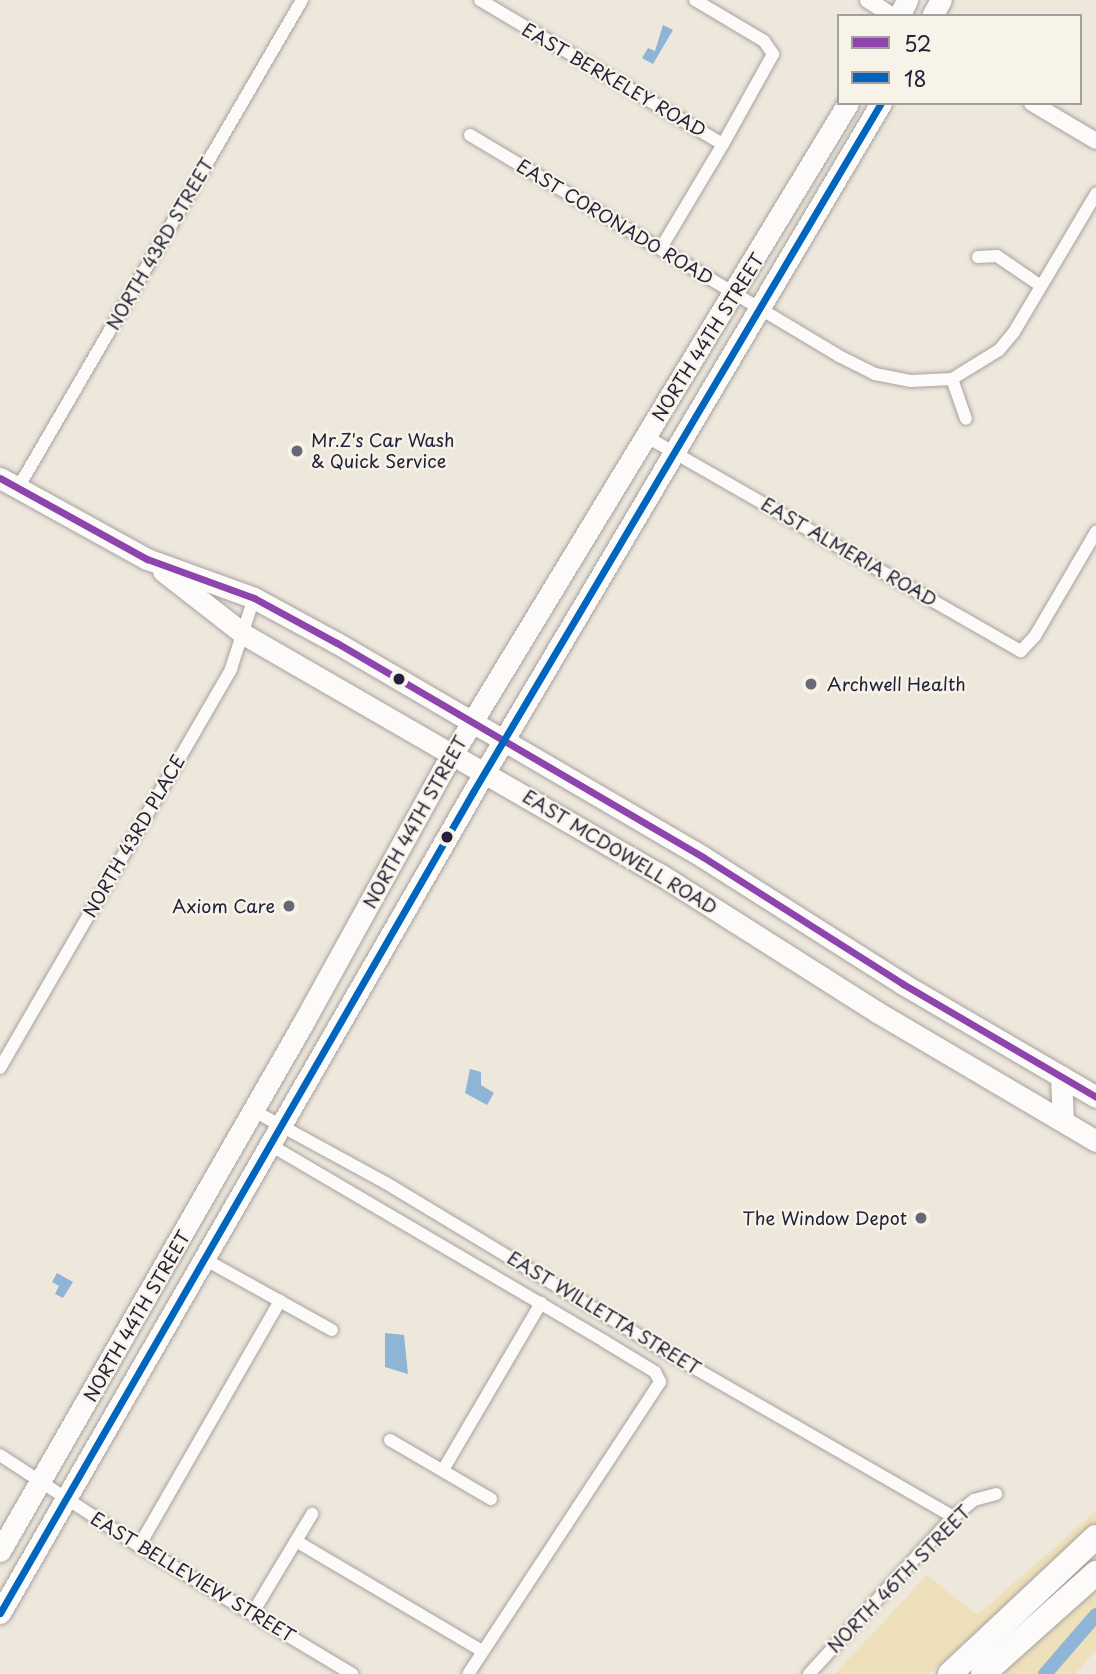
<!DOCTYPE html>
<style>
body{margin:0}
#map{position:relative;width:1096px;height:1674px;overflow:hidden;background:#eee7dc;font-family:"Playpen Sans",sans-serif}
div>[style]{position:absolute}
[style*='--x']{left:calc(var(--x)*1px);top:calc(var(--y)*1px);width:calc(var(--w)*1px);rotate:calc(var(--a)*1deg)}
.sand>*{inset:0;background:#eee0ba}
.water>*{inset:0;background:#8eb4d6}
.canal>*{height:14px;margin:-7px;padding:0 7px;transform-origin:7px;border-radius:7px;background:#8eb4d6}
.roads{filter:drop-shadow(0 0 2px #a6a2a0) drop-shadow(0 0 2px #a6a2a0)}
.minor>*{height:12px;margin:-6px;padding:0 6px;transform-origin:6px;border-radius:6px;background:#fcfbfa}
.tertiary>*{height:16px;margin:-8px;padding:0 8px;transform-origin:8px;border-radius:8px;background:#fcfbfa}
.primary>*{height:21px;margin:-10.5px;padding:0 10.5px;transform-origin:10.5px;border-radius:10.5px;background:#fcfbfa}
.motorway>*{height:24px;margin:-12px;padding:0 12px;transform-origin:12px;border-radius:12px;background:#fcfbfa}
.bus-1>*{height:7px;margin:-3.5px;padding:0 3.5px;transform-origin:3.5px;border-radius:3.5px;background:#8e44ad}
.bus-2>*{height:7px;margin:-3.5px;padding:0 3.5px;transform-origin:3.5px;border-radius:3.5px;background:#0065bd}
.dots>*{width:19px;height:19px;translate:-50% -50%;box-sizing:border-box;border:4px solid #f7f3e8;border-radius:50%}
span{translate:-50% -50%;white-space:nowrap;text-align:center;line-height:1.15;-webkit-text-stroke:5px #f7f3e8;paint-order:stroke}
.street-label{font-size:18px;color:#22223b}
.poi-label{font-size:18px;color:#22223b}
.left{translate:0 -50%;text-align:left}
.right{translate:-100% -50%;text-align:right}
.legend{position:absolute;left:837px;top:14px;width:245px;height:91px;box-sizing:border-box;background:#f7f3e8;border:2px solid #a29fa3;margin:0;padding:9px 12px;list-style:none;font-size:21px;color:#22223b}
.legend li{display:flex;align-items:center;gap:14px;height:35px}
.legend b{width:35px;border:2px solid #a29fa3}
</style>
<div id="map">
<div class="sand">
<i style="clip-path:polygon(1096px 1511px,1096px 1523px,929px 1674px,835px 1674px,927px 1575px,977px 1615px)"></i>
<i style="clip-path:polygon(1096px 1590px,1096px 1650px,1075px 1674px,1002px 1674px)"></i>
</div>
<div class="water">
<i style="clip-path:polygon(663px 25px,673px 30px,653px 64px,642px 58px,648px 48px,655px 51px)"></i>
<i style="clip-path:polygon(470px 1069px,481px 1072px,481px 1085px,494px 1093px,487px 1105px,465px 1093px)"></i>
<i style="clip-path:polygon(57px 1273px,73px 1282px,63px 1298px,55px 1294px,59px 1286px,52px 1282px)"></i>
<i style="clip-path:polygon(385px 1333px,404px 1335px,408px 1374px,385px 1367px)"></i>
</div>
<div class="canal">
<i style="--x:1045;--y:1674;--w:78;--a:-49.2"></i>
</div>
<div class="roads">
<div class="minor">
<i style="--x:480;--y:0;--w:282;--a:30.7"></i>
<i style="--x:723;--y:144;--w:103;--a:-60.9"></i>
<i style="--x:773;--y:54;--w:16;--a:-125"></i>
<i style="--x:764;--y:41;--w:80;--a:-149.3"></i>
<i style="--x:470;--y:135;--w:430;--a:30.9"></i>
<i style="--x:839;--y:356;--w:40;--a:26.6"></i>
<i style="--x:875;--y:374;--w:37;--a:11"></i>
<i style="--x:911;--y:381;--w:41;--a:-2.8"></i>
<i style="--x:952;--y:379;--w:42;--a:70.7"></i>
<i style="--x:661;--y:248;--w:121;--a:-59.2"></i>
<i style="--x:978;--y:257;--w:19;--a:-3"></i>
<i style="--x:997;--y:256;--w:53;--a:34.3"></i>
<i style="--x:952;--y:379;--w:55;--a:-31.7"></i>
<i style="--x:999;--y:350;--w:23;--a:-50"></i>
<i style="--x:1014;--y:332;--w:161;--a:-59.3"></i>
<i style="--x:647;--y:437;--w:431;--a:29.8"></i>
<i style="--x:1021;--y:651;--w:21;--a:-47"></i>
<i style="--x:1035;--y:636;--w:121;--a:-59.6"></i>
<i style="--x:18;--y:488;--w:565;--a:-59.8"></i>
<i style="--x:0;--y:1068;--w:461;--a:-59.9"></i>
<i style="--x:231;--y:669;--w:75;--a:-72.1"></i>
<i style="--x:254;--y:1111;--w:150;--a:28.6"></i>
<i style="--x:386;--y:1183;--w:310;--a:31.1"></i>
<i style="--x:651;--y:1343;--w:349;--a:29.9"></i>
<i style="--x:272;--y:1146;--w:385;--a:30.4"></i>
<i style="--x:604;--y:1341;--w:60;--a:31.3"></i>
<i style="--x:655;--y:1372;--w:11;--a:63"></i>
<i style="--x:660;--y:1382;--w:349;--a:123.3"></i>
<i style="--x:206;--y:1260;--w:144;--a:29.1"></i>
<i style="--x:390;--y:1440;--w:117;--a:30.3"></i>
<i style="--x:0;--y:1455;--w:166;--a:33.2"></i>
<i style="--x:139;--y:1546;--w:249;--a:31"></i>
<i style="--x:443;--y:1470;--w:194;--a:-59.6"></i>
<i style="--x:296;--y:1541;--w:216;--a:30.6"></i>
<i style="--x:139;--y:1546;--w:283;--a:-60.1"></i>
<i style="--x:252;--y:1614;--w:117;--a:-59"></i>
<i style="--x:809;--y:1674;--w:213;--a:-47.5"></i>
<i style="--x:953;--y:1517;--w:27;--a:-39"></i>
<i style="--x:974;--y:1500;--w:23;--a:-15"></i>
</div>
<div class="tertiary">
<i style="--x:868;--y:0;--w:30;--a:33"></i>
<i style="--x:1032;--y:103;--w:74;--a:30.7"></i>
</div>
<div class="primary">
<i style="--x:899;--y:16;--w:18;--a:-63"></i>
<i style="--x:932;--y:16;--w:18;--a:-61"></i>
<i style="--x:0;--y:478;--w:168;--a:28.9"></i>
<i style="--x:147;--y:559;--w:114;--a:20"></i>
<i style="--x:254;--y:598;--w:94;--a:28.5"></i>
<i style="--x:337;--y:643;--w:424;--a:30.3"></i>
<i style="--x:703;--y:857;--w:237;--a:32.4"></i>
<i style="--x:903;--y:984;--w:224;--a:30.3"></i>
<i style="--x:163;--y:571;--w:104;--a:38"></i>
<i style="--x:245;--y:635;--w:477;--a:30"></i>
<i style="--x:658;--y:873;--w:259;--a:32.4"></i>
<i style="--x:877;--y:1012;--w:254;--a:30.5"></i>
<i style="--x:1061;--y:1076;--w:45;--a:87.5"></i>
<i style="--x:0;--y:1551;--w:607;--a:-60.14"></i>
<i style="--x:302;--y:1025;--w:288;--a:-61.1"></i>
<i style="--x:441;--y:773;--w:784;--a:-58.72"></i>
<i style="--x:0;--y:1613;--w:948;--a:-60.05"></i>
<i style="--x:473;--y:792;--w:801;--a:-59.37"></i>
</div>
<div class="motorway">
<i style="--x:950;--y:1674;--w:200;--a:-43.2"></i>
<i style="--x:983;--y:1674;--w:152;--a:-41.8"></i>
</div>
</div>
<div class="bus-1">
<i style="--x:0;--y:478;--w:168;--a:28.9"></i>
<i style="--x:147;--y:559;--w:114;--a:20"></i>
<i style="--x:254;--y:598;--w:94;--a:28.5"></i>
<i style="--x:337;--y:643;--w:424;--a:30.3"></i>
<i style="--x:703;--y:857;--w:237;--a:32.4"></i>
<i style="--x:903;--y:984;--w:224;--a:30.3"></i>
</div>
<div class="bus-2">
<i style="--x:0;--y:1613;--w:948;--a:-60.05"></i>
<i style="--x:473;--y:792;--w:801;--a:-59.37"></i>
</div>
<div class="dots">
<i style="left:297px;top:451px;background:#696773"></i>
<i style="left:399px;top:679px;background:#22223b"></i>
<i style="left:811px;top:684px;background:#696773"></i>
<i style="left:447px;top:837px;background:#22223b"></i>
<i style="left:289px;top:906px;background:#696773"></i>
<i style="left:921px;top:1218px;background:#696773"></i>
</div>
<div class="street-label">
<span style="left:614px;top:80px;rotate:30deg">EAST BERKELEY ROAD</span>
<span style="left:615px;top:222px;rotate:31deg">EAST CORONADO ROAD</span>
<span style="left:160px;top:244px;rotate:-60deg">NORTH 43RD STREET</span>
<span style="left:708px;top:337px;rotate:-58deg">NORTH 44TH STREET</span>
<span style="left:849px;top:552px;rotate:30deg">EAST ALMERIA ROAD</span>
<span style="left:415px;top:822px;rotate:-61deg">NORTH 44TH STREET</span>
<span style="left:134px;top:836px;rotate:-60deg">NORTH 43RD PLACE</span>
<span style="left:620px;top:852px;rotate:31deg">EAST MCDOWELL ROAD</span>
<span style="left:604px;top:1313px;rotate:31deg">EAST WILLETTA STREET</span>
<span style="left:137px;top:1316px;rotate:-60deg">NORTH 44TH STREET</span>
<span style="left:193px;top:1577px;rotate:31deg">EAST BELLEVIEW STREET</span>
<span style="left:899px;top:1579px;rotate:-46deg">NORTH 46TH STREET</span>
</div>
<div class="poi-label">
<span class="left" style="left:311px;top:451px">Mr.Z's Car Wash<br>&amp; Quick Service</span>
<span class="left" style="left:827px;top:684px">Archwell Health</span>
<span class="right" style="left:275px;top:906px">Axiom Care</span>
<span class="right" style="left:907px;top:1218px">The Window Depot</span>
</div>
<ul class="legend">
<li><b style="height:9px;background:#8e44ad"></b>52</li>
<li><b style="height:9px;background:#0065bd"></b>18</li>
</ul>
</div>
